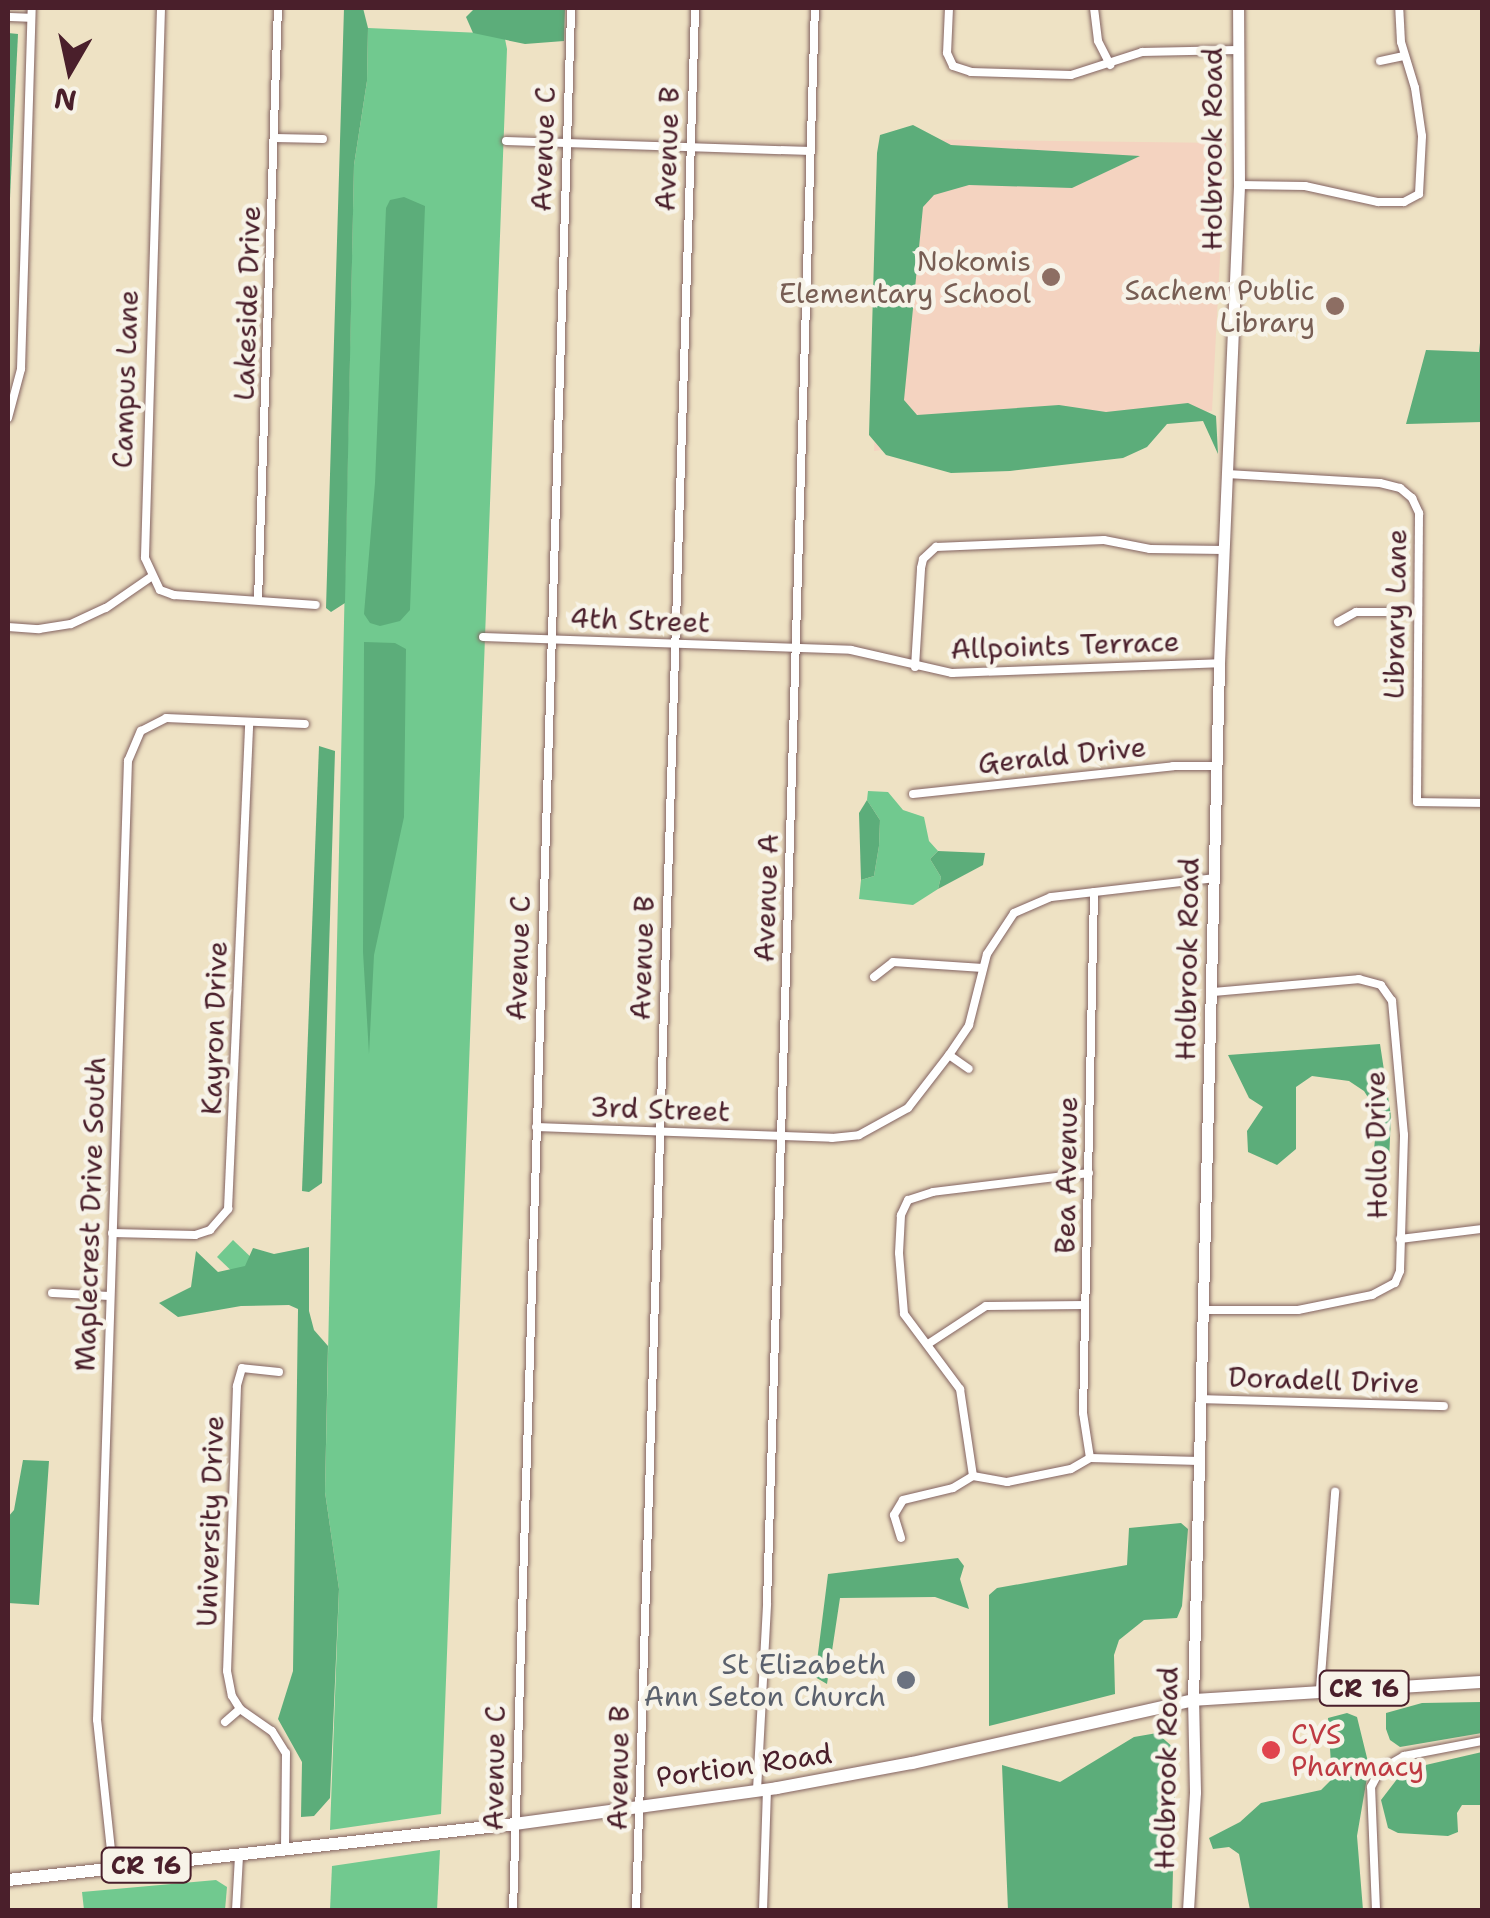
<!DOCTYPE html>
<style>
body{margin:0}
#map{position:relative;width:1490px;height:1918px;overflow:hidden;background:#eee2c4;font-family:"Shantell Sans",sans-serif}
div>[style]{position:absolute}
[style*='--x']{left:calc(var(--x)*1px);top:calc(var(--y)*1px);width:calc(var(--w)*1px);rotate:calc(var(--a)*1deg)}
.built>*{inset:0;background:#f4d3c0}
.green>*{inset:0;background:#71c98f}
.forest>*{inset:0;background:#5cad7a}
.roads{filter:drop-shadow(0 0 2px #836361) drop-shadow(0 0 2px #836361)}
.street>*{height:8px;margin:-4px;padding:0 4px;transform-origin:4px;border-radius:4px;background:#fff}
.secondary>*{height:11px;margin:-5.5px;padding:0 5.5px;transform-origin:5.5px;border-radius:5.5px;background:#fff}
.primary>*{height:12px;margin:-6px;padding:0 6px;transform-origin:6px;border-radius:6px;background:#fff}
.dots>*{width:28px;height:28px;translate:-50% -50%;box-sizing:border-box;border:5px solid #f7f3e8;border-radius:50%}
span{translate:-50% -50%;white-space:nowrap;text-align:center;line-height:1.15;-webkit-text-stroke:9px #f7f3e8;paint-order:stroke}
.shield-label span{padding:2px 8px;background:#f7f3e8;border:2px solid;border-radius:8px;-webkit-text-stroke-width:0}
.shield-label{font-size:25px;color:#4a1f2b;font-weight:700}
.street-label{font-size:28px;color:#4a1f2b}
.education-label{font-size:28px;color:#785e54}
.right{translate:-100% -50%;text-align:right}
.worship-label{font-size:28px;color:#5b616d}
.health-label{font-size:28px;color:#be3a42}
.left{translate:0 -50%;text-align:left}
.frame{position:absolute;inset:0;border:10px solid #4a1f2b;pointer-events:none}
.north{position:absolute;left:20px;top:20px;width:100px;height:100px;-webkit-text-stroke:8px #f7f3e8;paint-order:stroke;rotate:189deg;font-size:28px;font-weight:700;line-height:40px;text-align:center;color:#4a1f2b}
.north::after{content:'';display:block;margin:auto;width:35px;height:45px;background:#4a1f2b;clip-path:polygon(50% 0,100% 100%,50% 72%,0 100%)}
</style>
<div id="map">
<div class="built">
<i style="clip-path:polygon(890px 139px,1226px 143px,1212px 411px,874px 451px)"></i>
</div>
<div class="green">
<i style="clip-path:polygon(368px 28px,504px 34px,507px 49px,441px 1814px,330px 1830px,339px 1589px,325px 1492px,354px 165px,367px 81px)"></i>
<i style="clip-path:polygon(868px 791px,888px 792px,903px 810px,924px 817px,929px 841px,938px 851px,930px 859px,941px 877px,938px 889px,913px 905px,859px 899px,861px 880px,874px 876px,879px 846px,880px 820px,867px 800px)"></i>
<i style="clip-path:polygon(233px 1240px,257px 1263px,239px 1278px,217px 1257px)"></i>
<i style="clip-path:polygon(440px 1850px,437px 1910px,330px 1910px,332px 1866px)"></i>
<i style="clip-path:polygon(216px 1880px,227px 1887px,225px 1910px,84px 1910px,82px 1892px)"></i>
</div>
<div class="forest">
<i style="clip-path:polygon(344px 8px,363px 8px,368px 28px,367px 81px,354px 165px,345px 603px,331px 612px,326px 608px)"></i>
<i style="clip-path:polygon(475px 8px,565px 8px,564px 41px,525px 44px,473px 33px,466px 17px)"></i>
<i style="clip-path:polygon(8px 33px,18px 34px,8px 239px)"></i>
<i style="clip-path:polygon(913px 125px,951px 145px,1140px 156px,1072px 188px,969px 185px,934px 195px,923px 207px,904px 400px,917px 415px,1059px 405px,1106px 412px,1188px 403px,1216px 416px,1218px 454px,1203px 421px,1167px 424px,1147px 447px,1123px 458px,1010px 471px,951px 473px,886px 455px,869px 435px,877px 153px,880px 135px)"></i>
<i style="clip-path:polygon(404px 197px,425px 206px,410px 610px,400px 621px,380px 626px,370px 623px,364px 614px,375px 483px,386px 208px,390px 200px)"></i>
<i style="clip-path:polygon(1482px 324px,1482px 422px,1406px 424px,1426px 350px,1479px 352px)"></i>
<i style="clip-path:polygon(364px 642px,395px 643px,406px 649px,404px 817px,374px 955px,369px 1054px,363px 952px)"></i>
<i style="clip-path:polygon(319px 746px,335px 751px,322px 1183px,309px 1192px,302px 1191px)"></i>
<i style="clip-path:polygon(867px 800px,880px 820px,879px 846px,874px 876px,861px 880px,859px 813px)"></i>
<i style="clip-path:polygon(938px 851px,985px 853px,983px 865px,938px 889px,941px 877px,930px 859px)"></i>
<i style="clip-path:polygon(1380px 1044px,1391px 1116px,1388px 1182px,1371px 1176px,1378px 1113px,1364px 1091px,1349px 1081px,1312px 1076px,1296px 1087px,1296px 1149px,1277px 1165px,1248px 1152px,1247px 1131px,1263px 1107px,1249px 1098px,1228px 1055px)"></i>
<i style="clip-path:polygon(309px 1247px,309px 1311px,314px 1330px,328px 1346px,325px 1492px,339px 1589px,330px 1798px,314px 1816px,301px 1817px,302px 1762px,278px 1719px,293px 1671px,298px 1309px,289px 1305px,241px 1306px,178px 1317px,159px 1303px,191px 1287px,196px 1251px,218px 1272px,245px 1266px,253px 1248px,274px 1254px)"></i>
<i style="clip-path:polygon(23px 1460px,49px 1461px,39px 1605px,8px 1603px,8px 1517px,14px 1510px)"></i>
<i style="clip-path:polygon(1181px 1523px,1188px 1529px,1182px 1606px,1177px 1618px,1144px 1620px,1119px 1640px,1114px 1655px,1115px 1694px,989px 1726px,989px 1595px,997px 1588px,1127px 1565px,1129px 1528px)"></i>
<i style="clip-path:polygon(958px 1558px,964px 1566px,960px 1579px,969px 1609px,935px 1597px,840px 1598px,827px 1684px,815px 1677px,828px 1574px)"></i>
<i style="clip-path:polygon(1482px 1702px,1482px 1733px,1400px 1747px,1390px 1740px,1386px 1729px,1386px 1713px,1422px 1703px)"></i>
<i style="clip-path:polygon(1347px 1713px,1357px 1717px,1369px 1766px,1357px 1836px,1363px 1910px,1250px 1910px,1239px 1854px,1229px 1847px,1213px 1849px,1209px 1838px,1240px 1822px,1261px 1803px,1321px 1790px,1332px 1779px,1328px 1718px)"></i>
<i style="clip-path:polygon(1157px 1733px,1176px 1750px,1172px 1910px,1008px 1910px,1002px 1765px,1060px 1782px,1134px 1737px)"></i>
<i style="clip-path:polygon(1482px 1752px,1482px 1805px,1462px 1805px,1457px 1813px,1458px 1832px,1448px 1836px,1398px 1833px,1388px 1828px,1381px 1800px,1404px 1770px)"></i>
</div>
<div class="roads">
<div class="street">
<i style="--x:161;--y:8;--w:550;--a:91.67"></i>
<i style="--x:145;--y:558;--w:35;--a:65"></i>
<i style="--x:160;--y:590;--w:15;--a:20"></i>
<i style="--x:174;--y:595;--w:142;--a:4"></i>
<i style="--x:949;--y:8;--w:45;--a:92.5"></i>
<i style="--x:947;--y:53;--w:14;--a:65"></i>
<i style="--x:953;--y:66;--w:19;--a:18"></i>
<i style="--x:971;--y:72;--w:100;--a:1.7"></i>
<i style="--x:1071;--y:75;--w:75;--a:-17.9"></i>
<i style="--x:1142;--y:52;--w:95;--a:-1.2"></i>
<i style="--x:1094;--y:8;--w:33;--a:83"></i>
<i style="--x:1098;--y:41;--w:27;--a:63"></i>
<i style="--x:8;--y:17;--w:23;--a:2"></i>
<i style="--x:1380;--y:61;--w:25;--a:-12"></i>
<i style="--x:275;--y:138;--w:48;--a:1.2"></i>
<i style="--x:506;--y:141;--w:305;--a:1.9"></i>
<i style="--x:1239;--y:185;--w:66;--a:0.9"></i>
<i style="--x:1305;--y:186;--w:75;--a:12.4"></i>
<i style="--x:1378;--y:202;--w:26;--a:0"></i>
<i style="--x:1404;--y:202;--w:17;--a:-28"></i>
<i style="--x:1419;--y:194;--w:58;--a:-87"></i>
<i style="--x:1422;--y:136;--w:49;--a:-98.3"></i>
<i style="--x:1415;--y:88;--w:48;--a:-106.9"></i>
<i style="--x:1401;--y:42;--w:34;--a:-93"></i>
<i style="--x:8;--y:418;--w:51;--a:-75.1"></i>
<i style="--x:21;--y:369;--w:361;--a:-88.3"></i>
<i style="--x:1227;--y:474;--w:153;--a:3.4"></i>
<i style="--x:1380;--y:483;--w:21;--a:14"></i>
<i style="--x:1400;--y:488;--w:16;--a:40"></i>
<i style="--x:1412;--y:498;--w:17;--a:65"></i>
<i style="--x:1419;--y:513;--w:289;--a:90.4"></i>
<i style="--x:1417;--y:802;--w:65;--a:0.9"></i>
<i style="--x:258;--y:600;--w:592;--a:-88.07"></i>
<i style="--x:1338;--y:622;--w:21;--a:-29"></i>
<i style="--x:1356;--y:612;--w:60;--a:0"></i>
<i style="--x:8;--y:627;--w:31;--a:4"></i>
<i style="--x:39;--y:629;--w:32;--a:-9"></i>
<i style="--x:71;--y:624;--w:38;--a:-25"></i>
<i style="--x:106;--y:608;--w:55;--a:-34.6"></i>
<i style="--x:483;--y:637;--w:368;--a:2"></i>
<i style="--x:851;--y:650;--w:104;--a:12.8"></i>
<i style="--x:952;--y:673;--w:267;--a:-2.1"></i>
<i style="--x:915;--y:667;--w:99;--a:-86.5"></i>
<i style="--x:921;--y:568;--w:9;--a:-77"></i>
<i style="--x:923;--y:559;--w:18;--a:-43"></i>
<i style="--x:936;--y:547;--w:168;--a:-2.4"></i>
<i style="--x:1104;--y:540;--w:47;--a:11.1"></i>
<i style="--x:1150;--y:549;--w:74;--a:0.8"></i>
<i style="--x:913;--y:794;--w:262;--a:-6.1"></i>
<i style="--x:1173;--y:766;--w:43;--a:0"></i>
<i style="--x:874;--y:977;--w:24;--a:-38"></i>
<i style="--x:893;--y:962;--w:90;--a:3.8"></i>
<i style="--x:949;--y:1055;--w:24;--a:35"></i>
<i style="--x:536;--y:1127;--w:296;--a:2.1"></i>
<i style="--x:832;--y:1138;--w:27;--a:-6"></i>
<i style="--x:859;--y:1135;--w:56;--a:-28.9"></i>
<i style="--x:908;--y:1108;--w:67;--a:-52.3"></i>
<i style="--x:949;--y:1055;--w:36;--a:-56"></i>
<i style="--x:969;--y:1025;--w:73;--a:-75.8"></i>
<i style="--x:987;--y:954;--w:49;--a:-56.6"></i>
<i style="--x:1014;--y:913;--w:40;--a:-23.4"></i>
<i style="--x:1051;--y:897;--w:164;--a:-6.6"></i>
<i style="--x:1089;--y:1173;--w:157;--a:173.1"></i>
<i style="--x:933;--y:1192;--w:26;--a:162"></i>
<i style="--x:908;--y:1200;--w:17;--a:115"></i>
<i style="--x:901;--y:1215;--w:38;--a:93"></i>
<i style="--x:899;--y:1253;--w:61;--a:85.3"></i>
<i style="--x:904;--y:1314;--w:94;--a:53.3"></i>
<i style="--x:960;--y:1389;--w:88;--a:81.5"></i>
<i style="--x:973;--y:1476;--w:35;--a:10"></i>
<i style="--x:1007;--y:1482;--w:65;--a:-11.5"></i>
<i style="--x:1071;--y:1469;--w:22;--a:-30"></i>
<i style="--x:1090;--y:1458;--w:109;--a:1.6"></i>
<i style="--x:112;--y:1233;--w:83;--a:1.4"></i>
<i style="--x:195;--y:1235;--w:16;--a:-18"></i>
<i style="--x:210;--y:1230;--w:28;--a:-49"></i>
<i style="--x:228;--y:1209;--w:487;--a:-87.5"></i>
<i style="--x:1400;--y:1239;--w:83;--a:-7"></i>
<i style="--x:52;--y:1293;--w:58;--a:3"></i>
<i style="--x:1205;--y:1310;--w:93;--a:0"></i>
<i style="--x:1298;--y:1310;--w:76;--a:-11.5"></i>
<i style="--x:1372;--y:1295;--w:26;--a:-28"></i>
<i style="--x:1395;--y:1283;--w:13;--a:-67"></i>
<i style="--x:1400;--y:1271;--w:136;--a:-88.3"></i>
<i style="--x:1404;--y:1135;--w:135;--a:-95.1"></i>
<i style="--x:1392;--y:1001;--w:19;--a:-125"></i>
<i style="--x:1381;--y:985;--w:23;--a:-165"></i>
<i style="--x:1359;--y:979;--w:148;--a:174.9"></i>
<i style="--x:928;--y:1344;--w:69;--a:-33.2"></i>
<i style="--x:986;--y:1306;--w:99;--a:-0.6"></i>
<i style="--x:279;--y:1372;--w:37;--a:-174"></i>
<i style="--x:242;--y:1368;--w:19;--a:106"></i>
<i style="--x:237;--y:1386;--w:285;--a:92"></i>
<i style="--x:227;--y:1671;--w:25;--a:79"></i>
<i style="--x:232;--y:1696;--w:15;--a:58"></i>
<i style="--x:240;--y:1709;--w:39;--a:35"></i>
<i style="--x:272;--y:1731;--w:26;--a:58"></i>
<i style="--x:286;--y:1753;--w:96;--a:90.6"></i>
<i style="--x:1202;--y:1399;--w:242;--a:1.7"></i>
<i style="--x:1090;--y:1458;--w:46;--a:-98.8"></i>
<i style="--x:1083;--y:1413;--w:521;--a:-88.79"></i>
<i style="--x:901;--y:1538;--w:24;--a:-107"></i>
<i style="--x:894;--y:1515;--w:17;--a:-59"></i>
<i style="--x:903;--y:1500;--w:51;--a:-13.5"></i>
<i style="--x:953;--y:1488;--w:23;--a:-31"></i>
<i style="--x:1320;--y:1689;--w:198;--a:-85.6"></i>
<i style="--x:225;--y:1722;--w:20;--a:-41"></i>
<i style="--x:757;--y:1790;--w:187;--a:-86.9"></i>
<i style="--x:767;--y:1603;--w:1596;--a:-88.28"></i>
<i style="--x:113;--y:1869;--w:150;--a:-96.1"></i>
<i style="--x:97;--y:1720;--w:960;--a:-88.15"></i>
<i style="--x:128;--y:761;--w:33;--a:-67"></i>
<i style="--x:141;--y:731;--w:28;--a:-27"></i>
<i style="--x:166;--y:718;--w:139;--a:2.5"></i>
<i style="--x:236;--y:1910;--w:54;--a:-86.8"></i>
<i style="--x:513;--y:1910;--w:1903;--a:-88.25"></i>
<i style="--x:636;--y:1910;--w:1903;--a:-88.22"></i>
<i style="--x:763;--y:1910;--w:121;--a:-88.1"></i>
<i style="--x:1376;--y:1910;--w:123;--a:-92.3"></i>
<i style="--x:1371;--y:1787;--w:19;--a:-62"></i>
<i style="--x:1380;--y:1770;--w:28;--a:-30"></i>
<i style="--x:1404;--y:1756;--w:79;--a:-10.9"></i>
</div>
<div class="secondary">
<i style="--x:1188;--y:1910;--w:118;--a:-86.6"></i>
<i style="--x:1195;--y:1792;--w:92;--a:-91.2"></i>
<i style="--x:1193;--y:1700;--w:1037;--a:-88.56"></i>
<i style="--x:1219;--y:663;--w:478;--a:-87.6"></i>
<i style="--x:1239;--y:185;--w:177;--a:-90.3"></i>
</div>
<div class="primary">
<i style="--x:8;--y:1880;--w:510;--a:-6.3"></i>
<i style="--x:515;--y:1824;--w:264;--a:-7.8"></i>
<i style="--x:777;--y:1788;--w:137;--a:-10.5"></i>
<i style="--x:912;--y:1763;--w:288;--a:-12.6"></i>
<i style="--x:1193;--y:1700;--w:290;--a:-3.6"></i>
</div>
</div>
<div class="dots">
<i style="left:1051px;top:277px;background:#8d6e63"></i>
<i style="left:1335px;top:306px;background:#8d6e63"></i>
<i style="left:906px;top:1680px;background:#6b7280"></i>
<i style="left:1271px;top:1750px;background:#e0444e"></i>
</div>
<div class="shield-label">
<span style="left:1364px;top:1688px">CR 16</span>
<span style="left:146px;top:1865px">CR 16</span>
</div>
<div class="street-label">
<span style="left:543px;top:149px;rotate:-88deg">Avenue C</span>
<span style="left:667px;top:149px;rotate:-88deg">Avenue B</span>
<span style="left:1212px;top:149px;rotate:-90deg">Holbrook Road</span>
<span style="left:247px;top:303px;rotate:-88deg">Lakeside Drive</span>
<span style="left:125px;top:379px;rotate:-88deg">Campus Lane</span>
<span style="left:1395px;top:614px;rotate:-89deg">Library Lane</span>
<span style="left:640px;top:620px;rotate:2deg">4th Street</span>
<span style="left:1065px;top:645px;rotate:-2deg">Allpoints Terrace</span>
<span style="left:1062px;top:755px;rotate:-6deg">Gerald Drive</span>
<span style="left:766px;top:898px;rotate:-88deg">Avenue A</span>
<span style="left:518px;top:958px;rotate:-88deg">Avenue C</span>
<span style="left:642px;top:958px;rotate:-88deg">Avenue B</span>
<span style="left:1187px;top:959px;rotate:-89deg">Holbrook Road</span>
<span style="left:214px;top:1028px;rotate:-88deg">Kayron Drive</span>
<span style="left:660px;top:1109px;rotate:2deg">3rd Street</span>
<span style="left:1376px;top:1145px;rotate:-91deg">Hollo Drive</span>
<span style="left:1066px;top:1175px;rotate:-89deg">Bea Avenue</span>
<span style="left:90px;top:1214px;rotate:-88deg">Maplecrest Drive South</span>
<span style="left:1324px;top:1380px;rotate:2deg">Doradell Drive</span>
<span style="left:210px;top:1521px;rotate:-88deg">University Drive</span>
<span style="left:744px;top:1765px;rotate:-8deg">Portion Road</span>
<span style="left:494px;top:1768px;rotate:-89deg">Avenue C</span>
<span style="left:618px;top:1768px;rotate:-89deg">Avenue B</span>
<span style="left:1166px;top:1768px;rotate:-89deg">Holbrook Road</span>
</div>
<div class="education-label">
<span class="right" style="left:1031px;top:277px">Nokomis<br>Elementary School</span>
<span class="right" style="left:1315px;top:306px">Sachem Public<br>Library</span>
</div>
<div class="worship-label">
<span class="right" style="left:886px;top:1680px">St Elizabeth<br>Ann Seton Church</span>
</div>
<div class="health-label">
<span class="left" style="left:1291px;top:1750px">CVS<br>Pharmacy</span>
</div>
<div class="frame"></div>
<div class="north">N</div>
</div>
